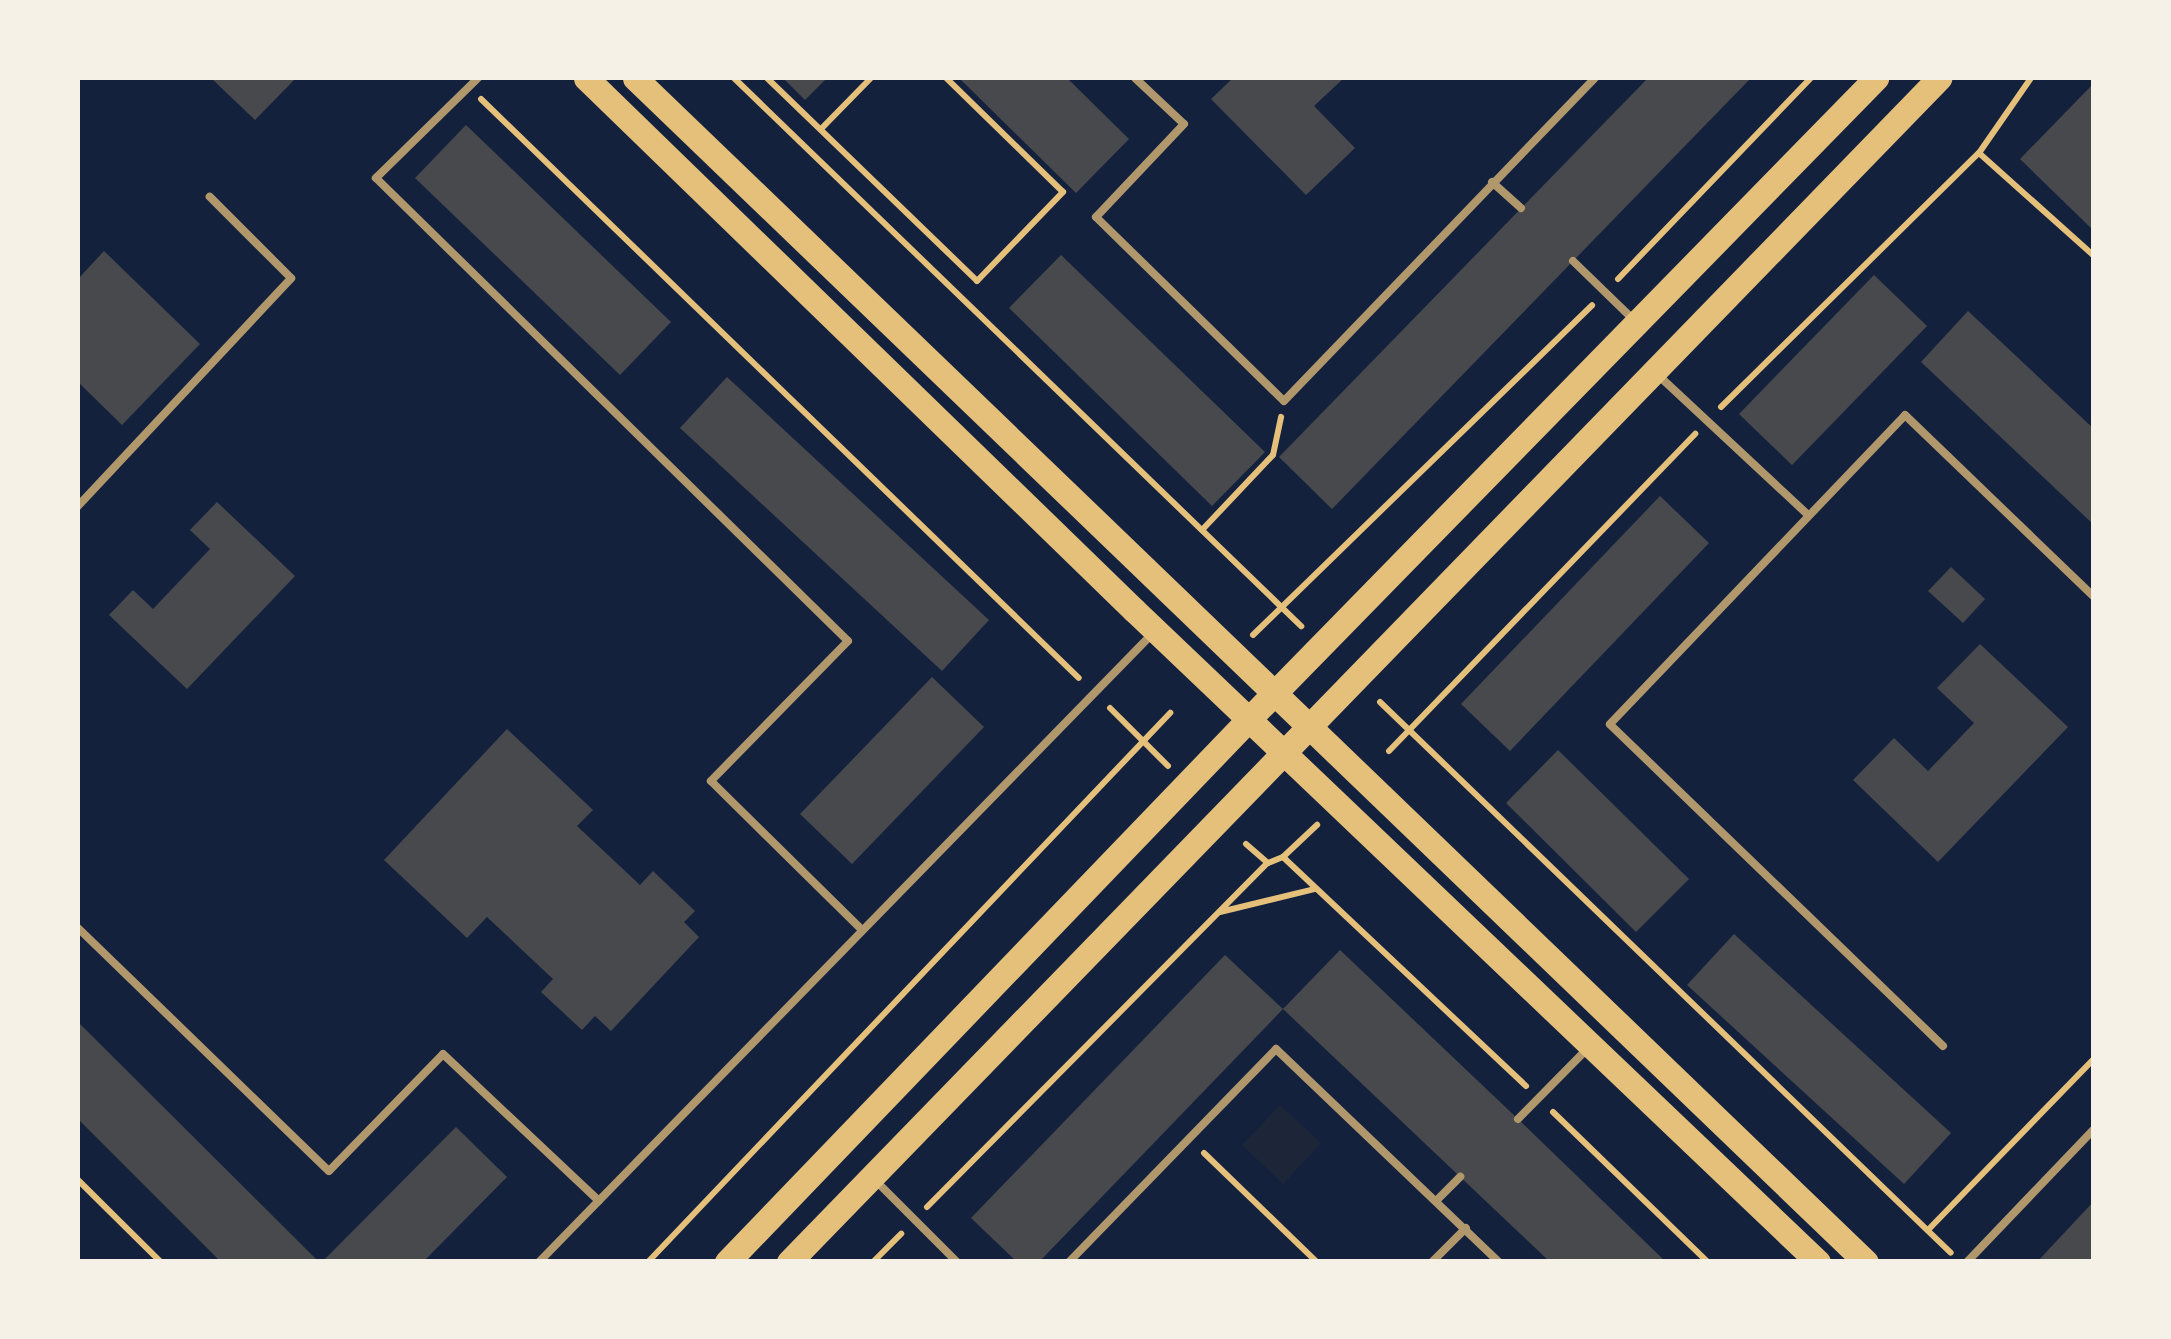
<!DOCTYPE html>
<style>
body{margin:0}
#map{position:relative;width:2171px;height:1339px;overflow:hidden;background:#14213d;font-family:"Fira Sans Condensed",sans-serif}
div>[style]{position:absolute}
[style*='--x']{left:calc(var(--x)*1px);top:calc(var(--y)*1px);width:calc(var(--w)*1px);rotate:calc(var(--a)*1deg)}
.green>*{inset:0;background:#1d2539}
.building>*{inset:0;background:#48494c}
.path>*{height:6px;margin:-3px;padding:0 3px;transform-origin:3px;border-radius:3px;background:#e5c07b}
.service>*{height:8px;margin:-4px;padding:0 4px;transform-origin:4px;border-radius:4px;background:#b1986c}
.primary>*{height:25px;margin:-12.5px;padding:0 12.5px;transform-origin:12.5px;border-radius:12.5px;background:#e5c07b}
span{translate:-50% -50%;white-space:nowrap;text-align:center;line-height:1.15;-webkit-text-stroke:10px #f6f1e7;paint-order:stroke}
.frame{position:absolute;inset:0;border:80px solid #f6f1e7;pointer-events:none}
</style>
<div id="map">
<div class="green">
<i style="clip-path:polygon(1280px 1105px,1321px 1143px,1283px 1184px,1242px 1145px)"></i>
</div>
<div class="building">
<i style="clip-path:polygon(211px 78px,296px 78px,255px 120px)"></i>
<i style="clip-path:polygon(783px 78px,827px 78px,805px 100px)"></i>
<i style="clip-path:polygon(959px 78px,1067px 78px,1129px 139px,1076px 193px)"></i>
<i style="clip-path:polygon(1233px 78px,1344px 78px,1314px 106px,1355px 148px,1306px 195px,1211px 99px)"></i>
<i style="clip-path:polygon(1648px 78px,1749px 80px,1332px 509px,1279px 457px)"></i>
<i style="clip-path:polygon(2094px 83px,2094px 231px,2020px 159px)"></i>
<i style="clip-path:polygon(466px 125px,671px 322px,620px 375px,415px 178px)"></i>
<i style="clip-path:polygon(104px 251px,200px 344px,122px 425px,78px 382px,78px 279px)"></i>
<i style="clip-path:polygon(1061px 255px,1265px 452px,1212px 506px,1009px 308px)"></i>
<i style="clip-path:polygon(1874px 275px,1927px 326px,1792px 465px,1739px 414px)"></i>
<i style="clip-path:polygon(1968px 311px,2094px 429px,2094px 525px,1921px 362px)"></i>
<i style="clip-path:polygon(727px 377px,989px 620px,942px 671px,680px 428px)"></i>
<i style="clip-path:polygon(1660px 496px,1709px 543px,1510px 751px,1461px 704px)"></i>
<i style="clip-path:polygon(217px 502px,295px 576px,187px 689px,109px 615px,133px 590px,153px 609px,210px 549px,190px 530px)"></i>
<i style="clip-path:polygon(1951px 567px,1985px 599px,1963px 623px,1928px 591px)"></i>
<i style="clip-path:polygon(1980px 644px,2068px 727px,1938px 862px,1853px 780px,1894px 738px,1928px 771px,1974px 723px,1937px 688px)"></i>
<i style="clip-path:polygon(932px 677px,984px 727px,852px 864px,800px 814px)"></i>
<i style="clip-path:polygon(507px 729px,593px 810px,577px 826px,640px 885px,653px 871px,695px 911px,684px 922px,699px 937px,611px 1031px,595px 1016px,582px 1030px,541px 992px,553px 979px,487px 917px,467px 938px,384px 860px)"></i>
<i style="clip-path:polygon(1558px 750px,1689px 879px,1636px 932px,1506px 803px)"></i>
<i style="clip-path:polygon(1734px 934px,1951px 1133px,1904px 1184px,1687px 985px)"></i>
<i style="clip-path:polygon(1340px 950px,1518px 1119px,1666px 1262px,1550px 1262px,1283px 1009px)"></i>
<i style="clip-path:polygon(1225px 955px,1283px 1009px,1039px 1262px,1017px 1262px,971px 1218px)"></i>
<i style="clip-path:polygon(78px 1022px,319px 1262px,221px 1262px,78px 1119px)"></i>
<i style="clip-path:polygon(456px 1127px,507px 1177px,423px 1262px,322px 1262px)"></i>
<i style="clip-path:polygon(2094px 1201px,2094px 1262px,2037px 1262px)"></i>
</div>
<div class="path">
<i style="--x:734;--y:78;--w:789;--a:44.02"></i>
<i style="--x:767;--y:78;--w:292;--a:44"></i>
<i style="--x:977;--y:281;--w:124;--a:-46"></i>
<i style="--x:1063;--y:192;--w:163;--a:-135.7"></i>
<i style="--x:481;--y:99;--w:832;--a:44.08"></i>
<i style="--x:821;--y:129;--w:71;--a:-45.6"></i>
<i style="--x:1979;--y:153;--w:154;--a:41.8"></i>
<i style="--x:1618;--y:279;--w:279;--a:-46.2"></i>
<i style="--x:1721;--y:407;--w:362;--a:-44.6"></i>
<i style="--x:1979;--y:153;--w:91;--a:-55.3"></i>
<i style="--x:1202;--y:530;--w:103;--a:-46.6"></i>
<i style="--x:1273;--y:455;--w:39;--a:-78"></i>
<i style="--x:1253;--y:635;--w:473;--a:-44.2"></i>
<i style="--x:1380;--y:702;--w:793;--a:43.98"></i>
<i style="--x:1110;--y:708;--w:82;--a:45"></i>
<i style="--x:1389;--y:751;--w:441;--a:-46"></i>
<i style="--x:1246;--y:844;--w:29;--a:41"></i>
<i style="--x:1283;--y:857;--w:334;--a:43.3"></i>
<i style="--x:1220;--y:912;--w:98;--a:-13.6"></i>
<i style="--x:1553;--y:1112;--w:216;--a:44.1"></i>
<i style="--x:1204;--y:1153;--w:157;--a:44"></i>
<i style="--x:78;--y:1180;--w:117;--a:44.7"></i>
<i style="--x:927;--y:1207;--w:484;--a:-45.3"></i>
<i style="--x:1268;--y:863;--w:16;--a:-22"></i>
<i style="--x:1283;--y:857;--w:47;--a:-43.3"></i>
<i style="--x:1928;--y:1230;--w:238;--a:-45.9"></i>
<i style="--x:648;--y:1262;--w:758;--a:-46.44"></i>
<i style="--x:873;--y:1262;--w:40;--a:-45"></i>
</div>
<div class="service">
<i style="--x:478;--y:78;--w:143;--a:135.6"></i>
<i style="--x:376;--y:178;--w:661;--a:44.45"></i>
<i style="--x:848;--y:641;--w:196;--a:134.4"></i>
<i style="--x:711;--y:781;--w:212;--a:44.6"></i>
<i style="--x:1135;--y:78;--w:67;--a:43.2"></i>
<i style="--x:1184;--y:124;--w:128;--a:133.4"></i>
<i style="--x:1096;--y:217;--w:263;--a:44.4"></i>
<i style="--x:1284;--y:401;--w:448;--a:-46.1"></i>
<i style="--x:1492;--y:182;--w:39;--a:42"></i>
<i style="--x:1573;--y:261;--w:86;--a:44.1"></i>
<i style="--x:1658;--y:375;--w:205;--a:43"></i>
<i style="--x:78;--y:506;--w:312;--a:-46.9"></i>
<i style="--x:291;--y:278;--w:115;--a:-135"></i>
<i style="--x:78;--y:928;--w:349;--a:44.1"></i>
<i style="--x:329;--y:1171;--w:163;--a:-45.7"></i>
<i style="--x:443;--y:1054;--w:214;--a:43.3"></i>
<i style="--x:1943;--y:1046;--w:463;--a:-136"></i>
<i style="--x:1610;--y:724;--w:427;--a:-46.3"></i>
<i style="--x:1905;--y:415;--w:262;--a:43.9"></i>
<i style="--x:1518;--y:1119;--w:101;--a:-45.4"></i>
<i style="--x:875;--y:1180;--w:116;--a:45"></i>
<i style="--x:1437;--y:1200;--w:33;--a:-45"></i>
<i style="--x:539;--y:1262;--w:876;--a:-45.69"></i>
<i style="--x:1069;--y:1262;--w:297;--a:-45.8"></i>
<i style="--x:1276;--y:1049;--w:308;--a:43.7"></i>
<i style="--x:1432;--y:1262;--w:48;--a:-45"></i>
<i style="--x:1967;--y:1262;--w:184;--a:-46.3"></i>
</div>
<div class="primary">
<i style="--x:586;--y:78;--w:764;--a:44.15"></i>
<i style="--x:1134;--y:610;--w:945;--a:43.63"></i>
<i style="--x:635;--y:78;--w:1708;--a:43.89"></i>
<i style="--x:727;--y:1262;--w:753;--a:-46.13"></i>
<i style="--x:1249;--y:719;--w:897;--a:-45.63"></i>
<i style="--x:789;--y:1262;--w:1651;--a:-45.83"></i>
</div>
<div class="frame"></div>
</div>
